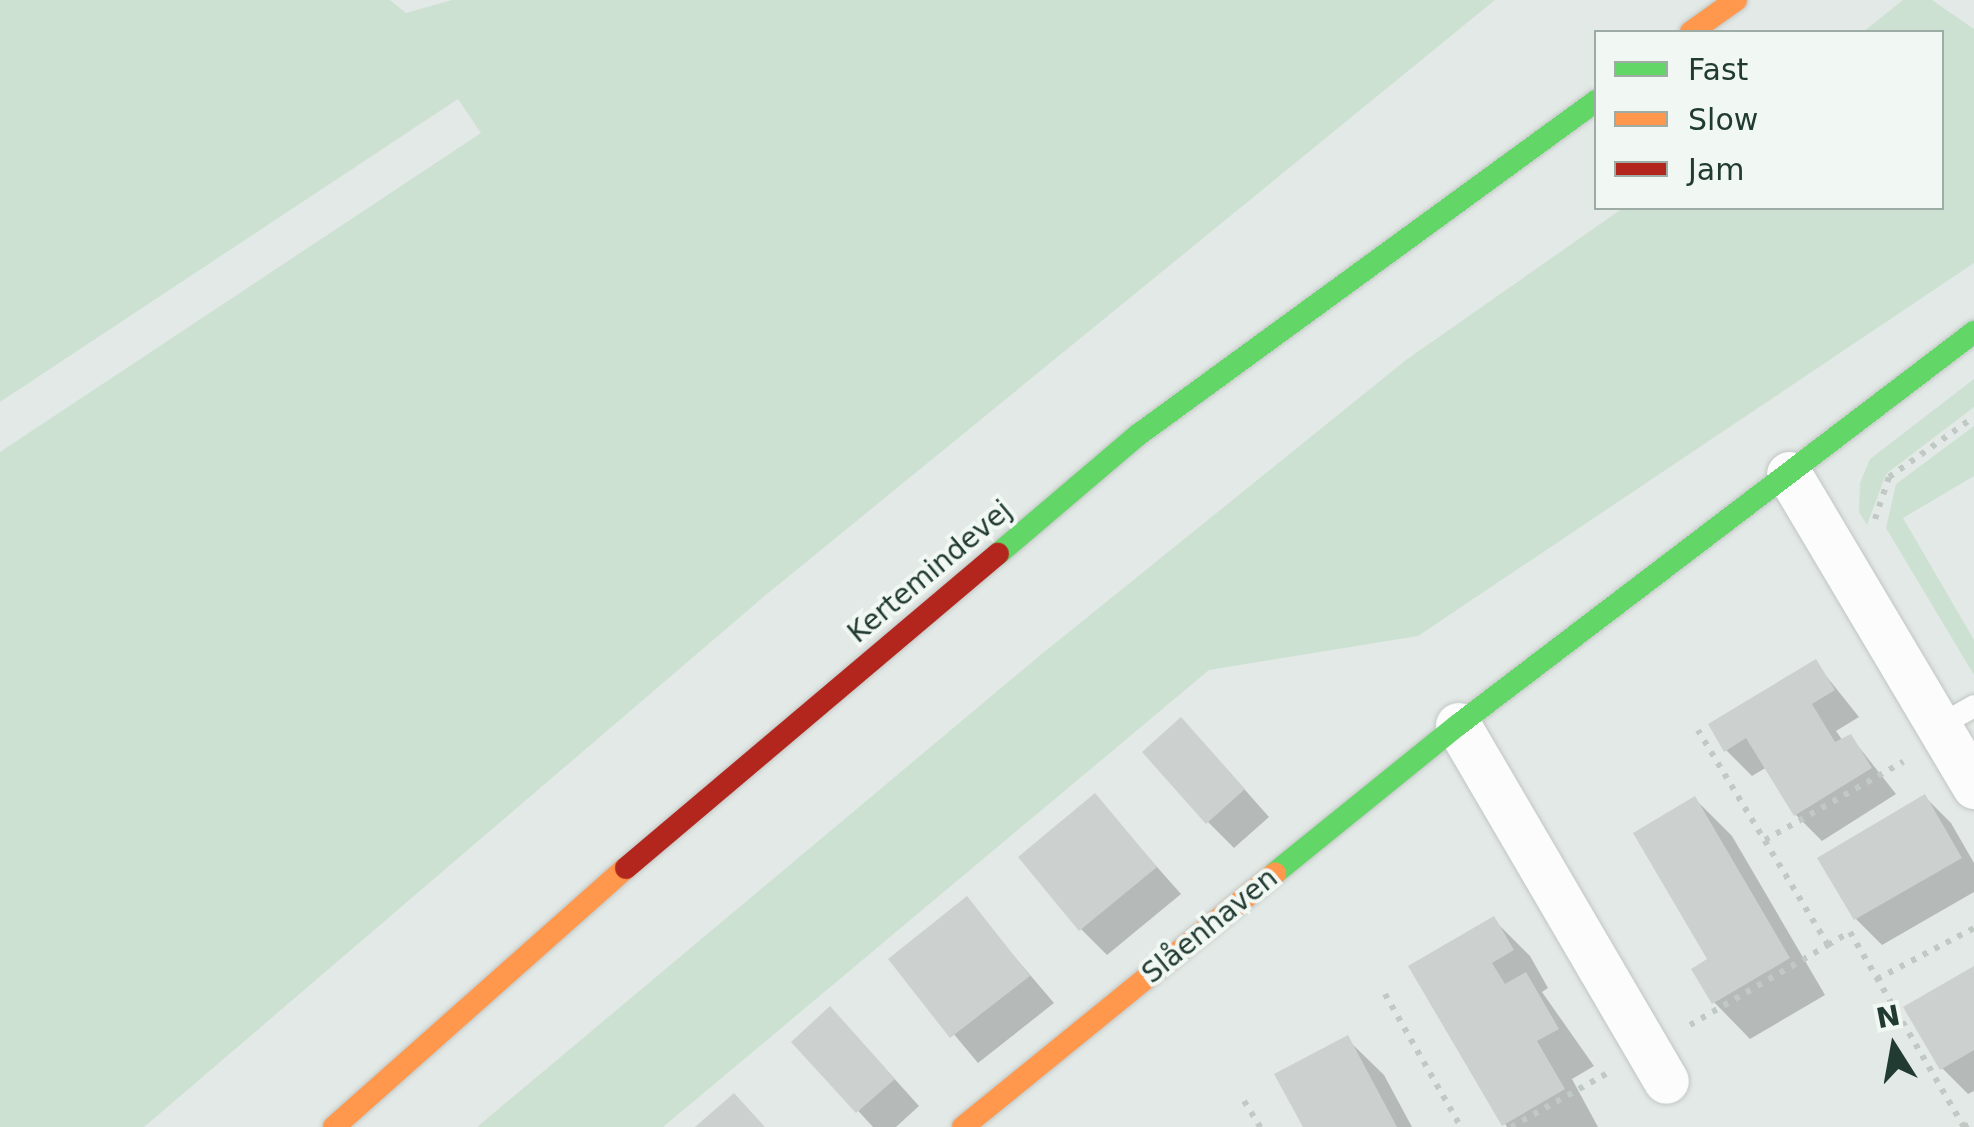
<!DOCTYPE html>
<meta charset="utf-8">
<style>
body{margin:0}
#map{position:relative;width:1974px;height:1127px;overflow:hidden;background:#e3e9e6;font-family:"DejaVu Sans",sans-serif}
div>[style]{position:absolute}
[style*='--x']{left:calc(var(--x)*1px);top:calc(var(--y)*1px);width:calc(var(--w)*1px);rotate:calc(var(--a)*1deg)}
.green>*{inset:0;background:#cce1d2}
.shadow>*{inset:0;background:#0003}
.building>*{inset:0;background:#ccd1cf}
.path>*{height:6px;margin-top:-3px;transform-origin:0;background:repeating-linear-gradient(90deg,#c0c9c4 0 5px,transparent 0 13px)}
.roads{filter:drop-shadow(0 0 2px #c0c6c3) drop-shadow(0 0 2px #c0c6c3)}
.lane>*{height:22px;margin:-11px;padding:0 11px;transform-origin:11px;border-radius:11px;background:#fbfcfb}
.street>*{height:45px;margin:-22.5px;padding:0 22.5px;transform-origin:22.5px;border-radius:22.5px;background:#fbfcfb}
.fast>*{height:22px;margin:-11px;padding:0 11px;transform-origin:11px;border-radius:11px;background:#63d668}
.slow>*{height:22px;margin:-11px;padding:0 11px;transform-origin:11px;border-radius:11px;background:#ff974d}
.jam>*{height:22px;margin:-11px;padding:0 11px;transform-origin:11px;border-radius:11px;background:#b3261e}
span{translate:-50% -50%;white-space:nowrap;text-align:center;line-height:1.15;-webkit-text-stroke:8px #f1f8f4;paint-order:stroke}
.street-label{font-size:28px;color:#223b32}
.legend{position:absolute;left:1594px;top:30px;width:350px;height:180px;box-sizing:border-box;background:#f1f8f4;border:2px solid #9eaca6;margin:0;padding:12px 18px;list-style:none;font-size:30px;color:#223b32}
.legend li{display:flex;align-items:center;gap:20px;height:50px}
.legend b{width:50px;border:2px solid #9eaca6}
.north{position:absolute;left:1844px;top:997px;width:100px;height:100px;-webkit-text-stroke:8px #f1f8f4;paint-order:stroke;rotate:349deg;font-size:28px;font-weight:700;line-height:40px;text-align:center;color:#223b32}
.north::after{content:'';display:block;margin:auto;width:35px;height:45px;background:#223b32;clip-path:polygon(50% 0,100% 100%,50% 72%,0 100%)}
</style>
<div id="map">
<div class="green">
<i style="clip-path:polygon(0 0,390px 0,406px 13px,452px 0,1495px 0,767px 594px,144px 1127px,0 1127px,0 452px,481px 133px,458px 99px,0 402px)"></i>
<i style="clip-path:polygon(1903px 0,1932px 0,1974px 29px,1974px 263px,1418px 636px,1209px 670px,663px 1127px,477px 1127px,1038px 657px,1406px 360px,1623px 208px,1942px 208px,1942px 32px,1863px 32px)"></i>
<i style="clip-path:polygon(1974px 379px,1974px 407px,1886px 474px,1867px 525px,1859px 512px,1860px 483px,1870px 459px)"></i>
<i style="clip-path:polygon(1974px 426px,1974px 476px,1903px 518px,1974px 640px,1974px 675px,1886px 528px,1896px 484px)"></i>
</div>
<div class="shadow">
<i style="clip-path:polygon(1815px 662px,1859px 717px,1836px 731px,1843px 741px,1851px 737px,1896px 794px,1822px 841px,1796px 815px,1767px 767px,1752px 776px,1726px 750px)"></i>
<i style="clip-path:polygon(1207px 747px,1269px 817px,1234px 848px,1208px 822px)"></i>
<i style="clip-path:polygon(1095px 797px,1181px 894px,1107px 955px,1081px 929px)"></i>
<i style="clip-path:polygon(1925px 797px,1951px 823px,1974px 863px,1974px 892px,1882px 945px,1856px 919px)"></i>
<i style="clip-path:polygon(1695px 799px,1732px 836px,1825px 995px,1750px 1039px,1714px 1002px)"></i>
<i style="clip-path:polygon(966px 900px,1054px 1003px,978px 1063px,891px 959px)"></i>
<i style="clip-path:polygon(1493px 919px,1530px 956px,1548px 988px,1542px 992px,1594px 1066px,1572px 1079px,1598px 1127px,1507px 1127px,1411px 967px)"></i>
<i style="clip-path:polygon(1974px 969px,1974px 1091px,1968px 1094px,1942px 1068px)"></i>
<i style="clip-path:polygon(856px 1036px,919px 1106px,896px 1127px,873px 1127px,795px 1042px)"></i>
<i style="clip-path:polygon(1347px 1039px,1384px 1075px,1412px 1127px,1306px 1127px)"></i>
</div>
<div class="building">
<i style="clip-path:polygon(1816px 659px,1835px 690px,1812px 704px,1835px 742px,1851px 734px,1872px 768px,1794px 816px,1746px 738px,1724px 752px,1708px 724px)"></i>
<i style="clip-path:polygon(1181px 717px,1245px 789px,1206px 824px,1142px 752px)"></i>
<i style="clip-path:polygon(1095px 793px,1157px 867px,1079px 931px,1018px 857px)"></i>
<i style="clip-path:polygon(1925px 794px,1962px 858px,1854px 920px,1817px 858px)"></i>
<i style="clip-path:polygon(1695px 796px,1790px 958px,1712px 1004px,1691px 969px,1707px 959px,1633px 833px)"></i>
<i style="clip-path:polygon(967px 896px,1030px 976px,950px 1038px,888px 959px)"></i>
<i style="clip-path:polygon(1494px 916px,1514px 950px,1492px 963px,1505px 984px,1526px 972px,1559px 1029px,1537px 1041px,1565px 1089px,1502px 1126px,1408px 966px)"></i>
<i style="clip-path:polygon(1974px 966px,1974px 1050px,1940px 1070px,1903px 1007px)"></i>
<i style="clip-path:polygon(830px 1006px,895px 1079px,856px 1113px,791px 1042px)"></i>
<i style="clip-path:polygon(1348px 1035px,1397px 1127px,1303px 1127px,1274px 1074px)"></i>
<i style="clip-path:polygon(734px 1093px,765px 1127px,695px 1127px)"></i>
</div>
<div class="path">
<i style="--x:1875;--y:519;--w:44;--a:-71.6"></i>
<i style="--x:1889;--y:477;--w:104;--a:-35.2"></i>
<i style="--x:1765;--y:840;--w:159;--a:-29.5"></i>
<i style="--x:1828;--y:945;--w:26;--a:-31"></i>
<i style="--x:1850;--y:932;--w:226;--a:59.7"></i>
<i style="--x:1964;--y:1127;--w:11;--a:-27"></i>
<i style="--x:1877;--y:979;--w:110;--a:-27.7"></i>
<i style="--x:1385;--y:994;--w:153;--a:60.3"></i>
<i style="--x:1690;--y:1025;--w:160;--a:-30.1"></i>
<i style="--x:1828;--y:945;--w:251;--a:-121.2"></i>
<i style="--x:1244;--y:1101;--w:31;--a:58"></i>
<i style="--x:1511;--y:1127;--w:109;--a:-29.2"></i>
</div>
<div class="roads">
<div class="lane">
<i style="--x:1939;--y:726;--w:40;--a:-29.7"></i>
</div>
<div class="street">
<i style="--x:1789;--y:474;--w:363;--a:59.3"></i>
<i style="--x:1458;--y:725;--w:412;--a:59.7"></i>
</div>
<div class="fast">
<i style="--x:998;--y:554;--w:184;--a:-40.4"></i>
<i style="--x:1138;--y:435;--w:567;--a:-36.1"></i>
<i style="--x:1275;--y:873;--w:235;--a:-39"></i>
<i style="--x:1458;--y:725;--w:649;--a:-37.29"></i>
</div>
<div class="slow">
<i style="--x:1691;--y:32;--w:55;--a:-35.4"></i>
<i style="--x:334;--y:1127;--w:390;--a:-41.6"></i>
<i style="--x:963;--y:1127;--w:402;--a:-39.1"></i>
</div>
<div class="jam">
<i style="--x:626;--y:868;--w:487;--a:-40.2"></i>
</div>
</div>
<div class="street-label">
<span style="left:930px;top:572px;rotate:-40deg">Kertemindevej</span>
<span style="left:1210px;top:926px;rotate:-39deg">Slåenhaven</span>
</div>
<ul class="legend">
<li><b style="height:12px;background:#63d668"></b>Fast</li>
<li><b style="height:12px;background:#ff974d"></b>Slow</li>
<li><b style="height:12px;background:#b3261e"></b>Jam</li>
</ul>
<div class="north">N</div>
</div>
